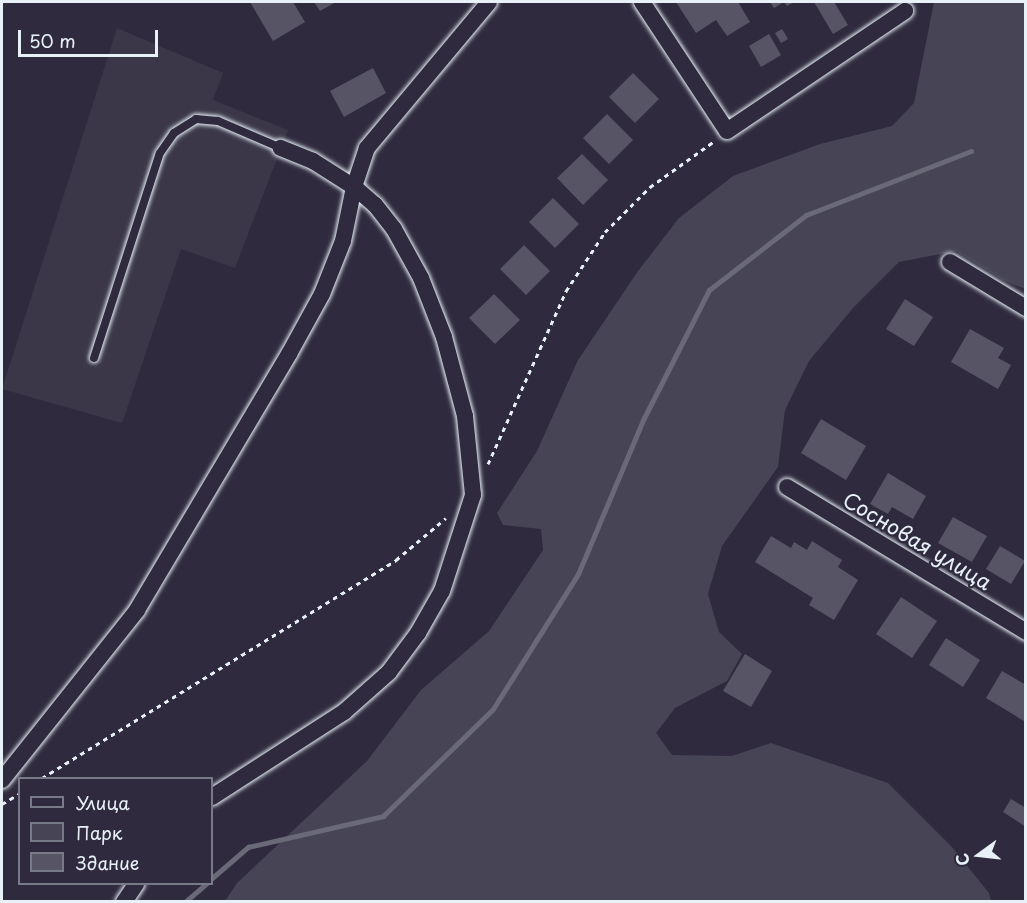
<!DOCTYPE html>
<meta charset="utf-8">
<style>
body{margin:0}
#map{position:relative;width:1027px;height:903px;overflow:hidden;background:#2f2a3d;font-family:"Playpen Sans",sans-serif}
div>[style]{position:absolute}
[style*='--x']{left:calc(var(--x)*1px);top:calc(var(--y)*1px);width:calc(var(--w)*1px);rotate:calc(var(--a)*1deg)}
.built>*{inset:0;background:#3b3749}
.green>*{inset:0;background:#464455}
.stream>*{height:5px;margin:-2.5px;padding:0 2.5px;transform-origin:2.5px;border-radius:2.5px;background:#696978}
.building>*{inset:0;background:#575565}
.path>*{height:3px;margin-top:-1.5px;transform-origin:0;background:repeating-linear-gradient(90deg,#e8f1f8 0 4.5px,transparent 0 9px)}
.roads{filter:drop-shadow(0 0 2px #e8f1f8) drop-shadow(0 0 2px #e8f1f8)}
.lane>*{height:8px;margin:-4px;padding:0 4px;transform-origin:4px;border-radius:4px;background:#2f2a3d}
.street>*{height:16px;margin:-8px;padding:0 8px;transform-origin:8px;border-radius:8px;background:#2f2a3d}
span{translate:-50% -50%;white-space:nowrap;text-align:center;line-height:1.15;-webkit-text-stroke:4.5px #2f2a3d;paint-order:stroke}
.street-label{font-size:21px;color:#e8f1f8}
.frame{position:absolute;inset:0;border:3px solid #e8f1f8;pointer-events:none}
.legend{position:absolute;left:18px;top:777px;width:195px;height:108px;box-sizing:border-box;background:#2f2a3d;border:2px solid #797a88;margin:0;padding:8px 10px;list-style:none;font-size:18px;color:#e8f1f8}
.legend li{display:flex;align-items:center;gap:12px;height:30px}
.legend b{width:30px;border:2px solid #797a88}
.north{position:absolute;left:949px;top:825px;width:60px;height:60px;-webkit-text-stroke:4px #2f2a3d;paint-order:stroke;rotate:255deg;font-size:16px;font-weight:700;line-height:24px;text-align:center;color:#e8f1f8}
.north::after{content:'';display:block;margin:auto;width:21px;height:27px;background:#e8f1f8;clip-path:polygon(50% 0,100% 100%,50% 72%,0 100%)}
.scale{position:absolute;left:18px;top:30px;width:140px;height:27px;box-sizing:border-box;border:3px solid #e8f1f8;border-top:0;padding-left:8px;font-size:18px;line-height:21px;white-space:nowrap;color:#e8f1f8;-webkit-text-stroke:4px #2f2a3d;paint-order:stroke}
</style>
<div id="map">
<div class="built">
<i style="clip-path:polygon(117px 28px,223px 73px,213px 100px,288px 130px,235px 268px,181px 249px,122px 423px,2px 389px)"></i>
</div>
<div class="green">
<i style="clip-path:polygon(934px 2px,1025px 2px,1025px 289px,1003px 280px,956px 251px,899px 262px,853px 308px,809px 361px,785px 410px,778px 467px,722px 546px,708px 594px,719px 632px,742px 654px,727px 681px,675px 708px,656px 733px,672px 755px,732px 756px,771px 743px,888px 783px,952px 847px,989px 893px,991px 901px,225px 901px,237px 883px,367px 761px,421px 690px,489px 631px,543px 550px,541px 529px,503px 525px,497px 513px,537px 451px,578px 360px,638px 271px,679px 218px,733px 176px,820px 144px,892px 126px,914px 103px)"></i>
</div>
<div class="stream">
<i style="--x:212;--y:878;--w:48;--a:-40.7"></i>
<i style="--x:248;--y:847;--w:139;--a:-12.9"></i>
<i style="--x:383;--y:816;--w:153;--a:-44.2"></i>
<i style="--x:493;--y:709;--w:160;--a:-57.8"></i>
<i style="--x:578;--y:574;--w:169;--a:-67.1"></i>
<i style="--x:644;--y:418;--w:144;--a:-63.1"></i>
<i style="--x:709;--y:290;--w:123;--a:-37.7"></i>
<i style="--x:806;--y:215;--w:177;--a:-21.2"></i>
<i style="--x:185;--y:902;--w:28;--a:-41"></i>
</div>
<div class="building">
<i style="clip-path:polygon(250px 2px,293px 2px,305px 22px,273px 41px)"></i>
<i style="clip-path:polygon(314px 2px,336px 2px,320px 11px)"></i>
<i style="clip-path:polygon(676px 2px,738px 2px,750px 22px,727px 36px,716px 20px,696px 33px)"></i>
<i style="clip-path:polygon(770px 2px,794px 2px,787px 6px,784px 2px,774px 8px)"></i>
<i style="clip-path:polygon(814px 2px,834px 2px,848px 25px,833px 34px)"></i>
<i style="clip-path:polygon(782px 29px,788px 39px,781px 43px,775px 33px)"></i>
<i style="clip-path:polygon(769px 34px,781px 55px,761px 67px,749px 46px)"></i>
<i style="clip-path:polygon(373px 68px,386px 93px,344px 117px,330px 91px)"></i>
<i style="clip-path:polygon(633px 73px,659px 99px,635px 123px,609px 97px)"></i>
<i style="clip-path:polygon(607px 114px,633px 140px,609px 164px,583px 138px)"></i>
<i style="clip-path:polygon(582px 154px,608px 180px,583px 205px,557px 178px)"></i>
<i style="clip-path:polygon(553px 198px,579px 224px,555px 248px,529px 222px)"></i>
<i style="clip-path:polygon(524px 245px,550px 271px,526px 295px,500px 269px)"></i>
<i style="clip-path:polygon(494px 294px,520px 320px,495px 344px,469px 318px)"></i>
<i style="clip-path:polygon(905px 299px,933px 317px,914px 346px,886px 329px)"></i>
<i style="clip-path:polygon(970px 329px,1004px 348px,998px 358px,1011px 365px,998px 389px,951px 362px)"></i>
<i style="clip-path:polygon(821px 419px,866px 446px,846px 480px,801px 453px)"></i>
<i style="clip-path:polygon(888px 473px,926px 496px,913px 519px,892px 507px,888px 514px,870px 504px)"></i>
<i style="clip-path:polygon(953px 517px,987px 536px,972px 562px,938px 543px)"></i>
<i style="clip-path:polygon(771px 536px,791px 548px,794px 542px,807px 550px,812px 541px,842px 560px,838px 567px,858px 580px,834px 620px,809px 605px,813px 598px,755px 562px)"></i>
<i style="clip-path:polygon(1000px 546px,1025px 561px,1011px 584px,986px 569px)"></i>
<i style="clip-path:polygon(901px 597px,937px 621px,912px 658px,876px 634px)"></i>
<i style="clip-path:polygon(946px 638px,980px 660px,963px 687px,929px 665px)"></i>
<i style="clip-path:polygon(745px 654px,772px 671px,751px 707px,723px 691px)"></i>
<i style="clip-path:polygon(1002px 671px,1026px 685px,1024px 721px,986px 698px)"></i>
<i style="clip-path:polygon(1011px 799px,1026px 808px,1026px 827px,1003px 812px)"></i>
</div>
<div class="path">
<i style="--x:488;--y:464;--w:190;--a:-65.7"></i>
<i style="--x:566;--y:291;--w:71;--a:-56.5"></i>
<i style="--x:605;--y:232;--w:64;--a:-45"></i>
<i style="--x:650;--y:187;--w:77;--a:-35.5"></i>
<i style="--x:42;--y:778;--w:416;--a:-31.6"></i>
<i style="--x:396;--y:560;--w:65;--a:-40"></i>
<i style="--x:2;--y:804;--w:21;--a:-31"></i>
</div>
<div class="roads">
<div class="lane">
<i style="--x:94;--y:358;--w:215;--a:-72.2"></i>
<i style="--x:160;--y:153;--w:24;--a:-55"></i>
<i style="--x:174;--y:133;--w:26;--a:-32"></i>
<i style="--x:196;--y:119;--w:22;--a:5"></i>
<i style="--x:218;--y:121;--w:69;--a:23.2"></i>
</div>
<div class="street">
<i style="--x:642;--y:2;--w:154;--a:56.6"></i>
<i style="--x:727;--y:131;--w:215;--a:-34"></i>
<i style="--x:950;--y:262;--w:89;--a:31.2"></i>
<i style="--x:787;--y:487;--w:280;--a:31.2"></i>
<i style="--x:2;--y:780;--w:217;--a:-51.5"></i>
<i style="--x:137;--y:610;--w:298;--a:-59.3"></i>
<i style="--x:289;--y:354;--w:68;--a:-61.2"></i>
<i style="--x:322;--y:294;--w:57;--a:-68.4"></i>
<i style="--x:343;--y:241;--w:55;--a:-78.5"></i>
<i style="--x:354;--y:187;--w:41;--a:-71.6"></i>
<i style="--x:367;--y:148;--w:190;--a:-50.1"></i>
<i style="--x:212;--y:797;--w:157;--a:-32.8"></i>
<i style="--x:344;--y:712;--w:60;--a:-41.6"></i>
<i style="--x:389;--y:672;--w:49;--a:-53.4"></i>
<i style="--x:418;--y:633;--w:48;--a:-60.3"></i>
<i style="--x:442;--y:591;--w:101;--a:-72.1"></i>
<i style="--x:473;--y:495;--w:79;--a:-95.8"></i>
<i style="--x:465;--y:416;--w:82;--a:-104.9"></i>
<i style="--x:444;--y:337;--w:63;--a:-111.3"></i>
<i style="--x:421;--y:278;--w:56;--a:-118.9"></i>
<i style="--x:394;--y:229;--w:31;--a:-128"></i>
<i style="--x:375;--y:205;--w:28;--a:-139"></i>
<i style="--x:354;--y:187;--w:49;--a:-147.6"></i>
<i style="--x:313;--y:161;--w:35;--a:-158"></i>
<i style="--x:124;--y:902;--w:22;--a:-56"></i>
</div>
</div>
<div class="street-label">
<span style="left:918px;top:540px;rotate:31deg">Сосновая улица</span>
</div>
<div class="frame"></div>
<ul class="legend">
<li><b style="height:8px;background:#2f2a3d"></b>Улица</li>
<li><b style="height:16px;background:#464455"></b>Парк</li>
<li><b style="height:16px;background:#575565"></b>Здание</li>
</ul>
<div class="north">С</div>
<div class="scale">50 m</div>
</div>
